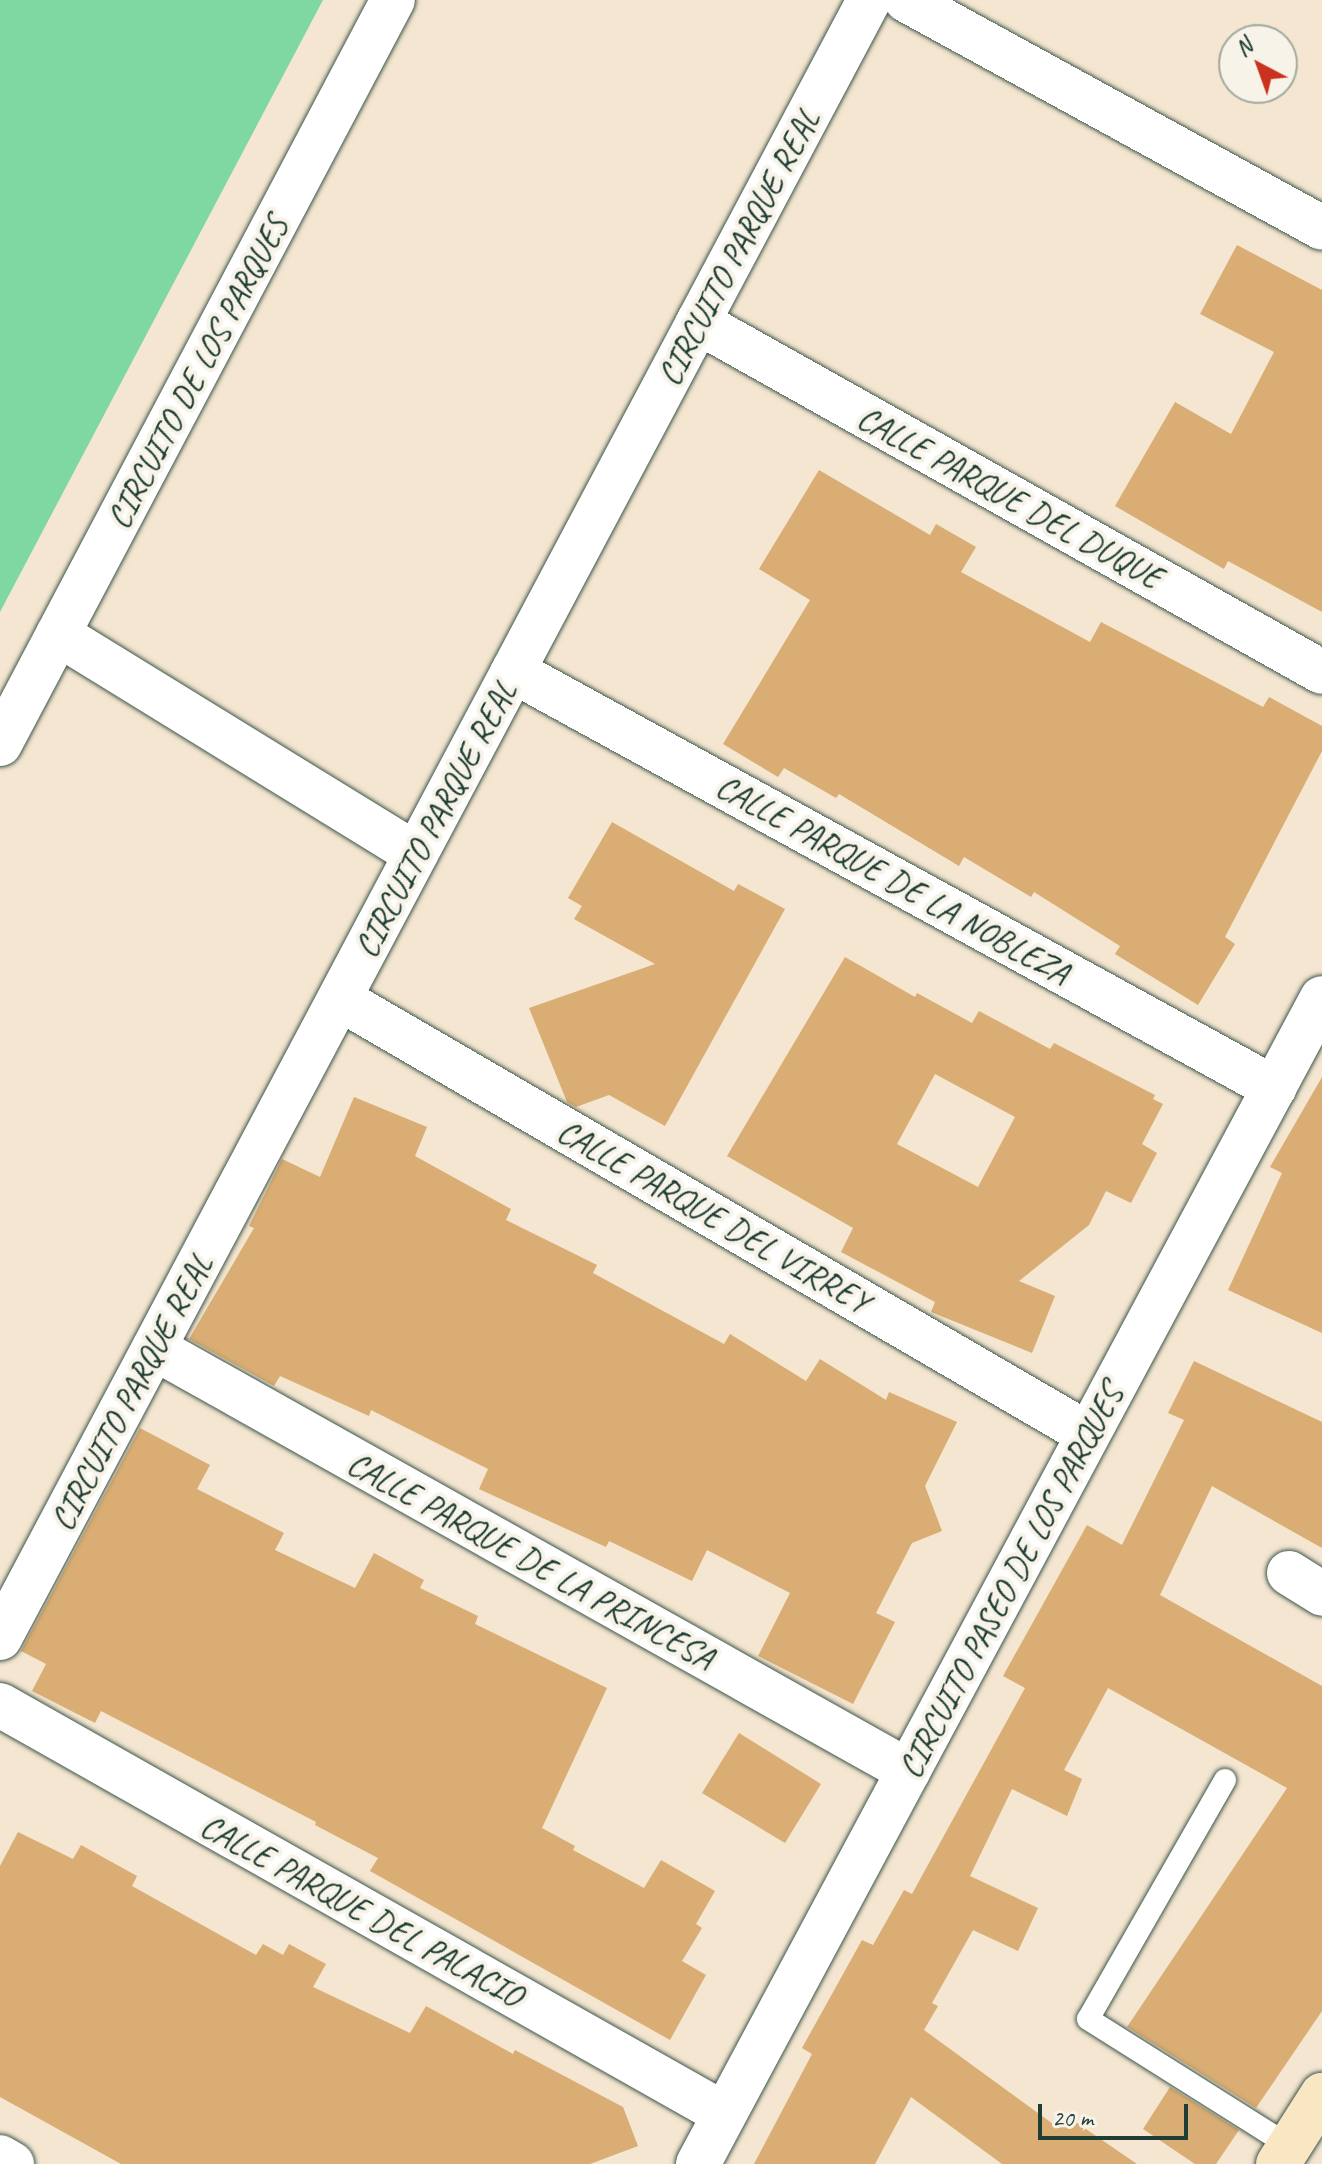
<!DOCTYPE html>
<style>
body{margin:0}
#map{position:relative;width:1322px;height:2164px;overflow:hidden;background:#f4e6d0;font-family:Caveat,sans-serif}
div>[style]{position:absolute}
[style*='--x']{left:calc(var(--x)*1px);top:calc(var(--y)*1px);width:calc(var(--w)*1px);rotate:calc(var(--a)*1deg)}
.green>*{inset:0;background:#7fd89f}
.building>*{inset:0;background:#d9ad73}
.roads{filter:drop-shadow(0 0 2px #3f564b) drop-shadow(0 0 2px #3f564b)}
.lane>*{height:22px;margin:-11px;padding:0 11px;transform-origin:11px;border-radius:11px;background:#fff}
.street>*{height:44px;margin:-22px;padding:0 22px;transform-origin:22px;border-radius:22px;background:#fff}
.secondary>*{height:44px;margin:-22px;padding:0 22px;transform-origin:22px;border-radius:22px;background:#f9e7c3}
span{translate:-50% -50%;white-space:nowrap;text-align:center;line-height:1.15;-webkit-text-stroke:8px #f7f3e8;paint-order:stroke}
.street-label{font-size:34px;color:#1f3d34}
.north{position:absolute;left:1218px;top:24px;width:80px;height:80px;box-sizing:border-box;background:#f7f3e8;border:2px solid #a1aaa0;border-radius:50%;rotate:319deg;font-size:22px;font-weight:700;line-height:32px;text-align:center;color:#1f3d34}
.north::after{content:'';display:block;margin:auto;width:28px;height:36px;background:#c8321e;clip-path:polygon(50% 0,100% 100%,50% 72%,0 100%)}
.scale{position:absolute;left:1038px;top:2104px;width:150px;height:36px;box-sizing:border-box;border:4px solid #1f3d34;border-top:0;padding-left:10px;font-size:24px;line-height:28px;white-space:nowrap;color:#1f3d34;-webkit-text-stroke:6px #f7f3e8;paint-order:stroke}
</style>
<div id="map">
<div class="green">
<i style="clip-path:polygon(0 0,323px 0,0 612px)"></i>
</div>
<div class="building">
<i style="clip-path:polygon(1237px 245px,1322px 290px,1322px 612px,1228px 561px,1224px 569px,1115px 506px,1175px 402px,1231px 434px,1274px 352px,1200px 314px)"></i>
<i style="clip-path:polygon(819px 470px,930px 535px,936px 524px,976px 547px,961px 572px,1090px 642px,1101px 622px,1263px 707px,1269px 697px,1322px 726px,1322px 751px,1225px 937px,1235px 944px,1198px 1005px,1115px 954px,1120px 946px,1034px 892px,1031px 897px,964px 857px,959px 866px,839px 794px,836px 798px,784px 768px,778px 777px,723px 744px,810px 600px,759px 569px)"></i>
<i style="clip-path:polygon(612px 822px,734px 891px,738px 884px,785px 909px,665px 1126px,609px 1095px,576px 1107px,567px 1102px,529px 1008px,655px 964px,574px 919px,582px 906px,568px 898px)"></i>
<i style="clip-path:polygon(evenodd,845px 957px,915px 997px,917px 993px,972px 1023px,979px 1011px,1050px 1049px,1054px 1043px,1155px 1095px,1153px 1099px,1163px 1104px,1142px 1144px,1157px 1153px,1131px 1203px,1106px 1191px,1089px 1225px,1019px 1281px,1055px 1296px,1032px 1353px,931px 1312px,935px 1302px,841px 1252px,853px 1228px,727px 1156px,845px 957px,935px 1074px,1015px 1117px,978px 1187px,897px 1144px,935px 1074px)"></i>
<i style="clip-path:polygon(1322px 1077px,1322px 1333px,1228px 1290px,1282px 1173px,1270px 1167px)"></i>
<i style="clip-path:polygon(354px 1097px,427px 1127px,415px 1156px,511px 1209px,506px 1220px,597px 1265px,593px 1273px,724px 1344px,730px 1334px,806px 1381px,820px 1359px,886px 1400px,889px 1392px,957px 1422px,925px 1486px,942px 1531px,912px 1543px,876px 1613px,895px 1622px,853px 1704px,758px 1656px,790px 1593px,707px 1550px,692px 1581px,609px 1541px,606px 1547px,479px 1489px,488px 1469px,371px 1410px,369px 1416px,280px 1376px,274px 1386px,189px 1339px,254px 1228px,249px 1226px,282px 1159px,320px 1177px)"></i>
<i style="clip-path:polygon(1194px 1361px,1322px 1422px,1322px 1548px,1212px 1486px,1160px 1595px,1322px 1686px,1322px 2011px,1256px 2108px,1127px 2027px,1287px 1788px,1108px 1688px,1064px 1770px,1082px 1779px,1067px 1816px,1012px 1789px,970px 1876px,1038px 1908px,1018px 1951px,973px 1930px,932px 2003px,938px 2006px,924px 2030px,1053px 2124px,1061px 2112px,1137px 2164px,1002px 2164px,911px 2097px,875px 2164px,754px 2164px,812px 2054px,802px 2048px,862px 1940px,873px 1945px,904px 1890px,912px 1894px,1025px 1688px,1003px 1676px,1087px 1525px,1122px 1545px,1184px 1420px,1168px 1413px)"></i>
<i style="clip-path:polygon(140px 1428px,210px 1465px,197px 1489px,284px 1533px,275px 1550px,355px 1588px,374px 1553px,424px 1580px,420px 1588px,478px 1616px,475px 1624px,607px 1688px,542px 1828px,575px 1846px,573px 1850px,644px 1888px,661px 1860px,715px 1891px,696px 1924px,702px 1928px,682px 1961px,706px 1975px,670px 2040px,370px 1871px,378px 1858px,315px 1825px,316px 1822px,101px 1711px,95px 1723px,32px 1691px,46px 1664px,21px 1651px)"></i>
<i style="clip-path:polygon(739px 1733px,821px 1784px,785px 1843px,702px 1793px)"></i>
<i style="clip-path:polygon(18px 1832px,73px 1859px,81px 1845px,137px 1876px,132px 1886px,256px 1955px,263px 1944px,283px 1955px,289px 1944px,326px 1964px,313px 1987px,410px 2033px,426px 2006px,513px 2054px,515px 2050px,623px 2107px,638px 2146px,590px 2164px,121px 2164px,0 2097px,0 1866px)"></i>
<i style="clip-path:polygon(1170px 2087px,1239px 2130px,1216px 2164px,1195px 2164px,1143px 2129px)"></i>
</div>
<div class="roads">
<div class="lane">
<i style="--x:1225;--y:1780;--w:275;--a:119.8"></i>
<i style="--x:1088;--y:2019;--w:239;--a:32.2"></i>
</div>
<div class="street">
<i style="--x:906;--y:0;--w:474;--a:28.7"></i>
<i style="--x:698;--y:322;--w:715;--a:29.29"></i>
<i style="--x:58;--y:634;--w:420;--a:31.6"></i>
<i style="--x:513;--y:671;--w:868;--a:28.72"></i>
<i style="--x:0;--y:744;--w:841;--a:-62.16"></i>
<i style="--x:340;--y:999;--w:865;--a:30.18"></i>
<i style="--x:154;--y:1348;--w:865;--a:29.29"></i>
<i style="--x:1289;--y:1573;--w:39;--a:32"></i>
<i style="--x:0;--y:1638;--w:1854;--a:-62.05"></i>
<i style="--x:0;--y:1705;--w:832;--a:29.46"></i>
<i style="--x:0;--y:2157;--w:14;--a:30"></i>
<i style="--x:698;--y:2164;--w:1322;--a:-61.85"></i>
</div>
<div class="secondary">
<i style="--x:1278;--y:2164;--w:82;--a:-57.5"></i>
</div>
</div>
<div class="street-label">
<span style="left:738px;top:247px;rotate:-62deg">CIRCUITO PARQUE REAL</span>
<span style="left:197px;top:372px;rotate:-62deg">CIRCUITO DE LOS PARQUES</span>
<span style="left:1010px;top:497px;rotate:29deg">CALLE PARQUE DEL DUQUE</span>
<span style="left:435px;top:819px;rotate:-62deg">CIRCUITO PARQUE REAL</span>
<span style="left:893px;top:879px;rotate:29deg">CALLE PARQUE DE LA NOBLEZA</span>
<span style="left:714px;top:1216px;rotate:30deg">CALLE PARQUE DEL VIRREY</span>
<span style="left:131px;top:1392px;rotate:-62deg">CIRCUITO PARQUE REAL</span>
<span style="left:531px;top:1560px;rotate:29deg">CALLE PARQUE DE LA PRINCESA</span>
<span style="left:1010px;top:1581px;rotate:-62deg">CIRCUITO PASEO DE LOS PARQUES</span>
<span style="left:362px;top:1910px;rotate:29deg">CALLE PARQUE DEL PALACIO</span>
</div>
<div class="north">N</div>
<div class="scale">20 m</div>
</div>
